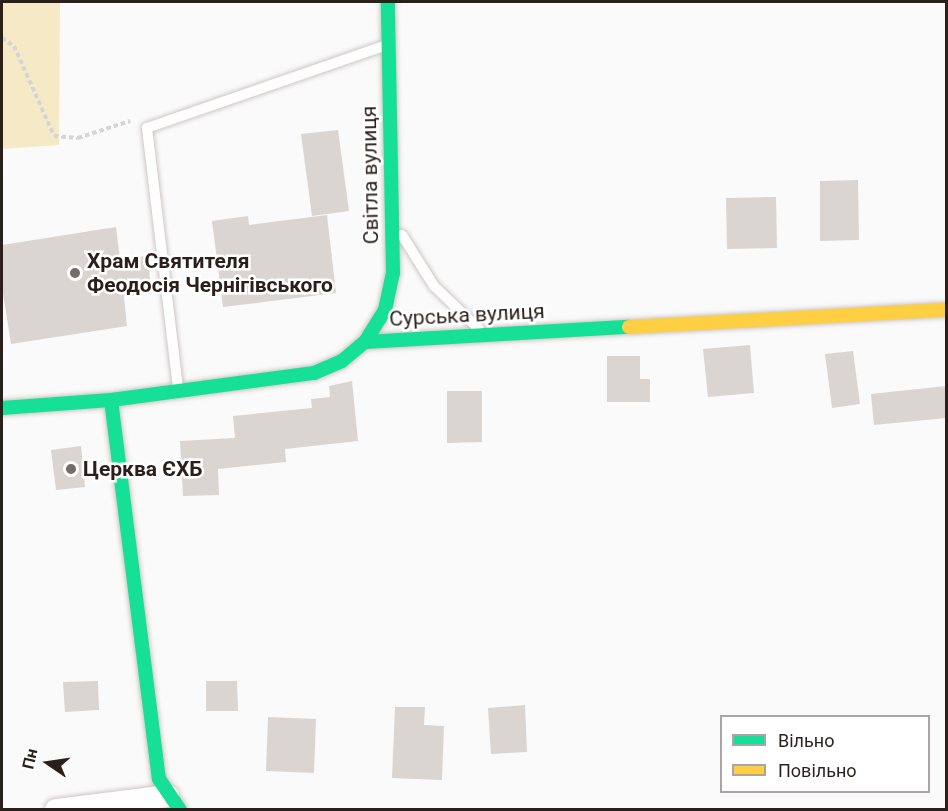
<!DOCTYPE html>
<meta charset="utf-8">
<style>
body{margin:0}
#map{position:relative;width:948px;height:811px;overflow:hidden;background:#fafafa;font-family:Roboto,sans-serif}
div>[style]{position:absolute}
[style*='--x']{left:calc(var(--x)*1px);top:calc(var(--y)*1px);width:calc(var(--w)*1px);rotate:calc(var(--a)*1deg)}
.green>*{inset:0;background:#f6eac6}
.building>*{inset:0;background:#dad5d1}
.path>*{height:4px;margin-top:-2px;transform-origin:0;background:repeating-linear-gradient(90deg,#d5d5d5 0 4.5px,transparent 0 7.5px)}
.roads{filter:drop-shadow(0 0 2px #cdc7c5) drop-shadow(0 0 2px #cdc7c5)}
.lane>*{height:10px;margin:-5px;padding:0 5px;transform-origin:5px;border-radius:5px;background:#fefefe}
.street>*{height:22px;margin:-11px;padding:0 11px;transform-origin:11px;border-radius:11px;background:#fefefe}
.fast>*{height:14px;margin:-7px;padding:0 7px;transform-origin:7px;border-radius:7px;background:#16e098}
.slow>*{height:14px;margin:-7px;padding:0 7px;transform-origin:7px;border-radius:7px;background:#ffcf43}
.dots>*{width:16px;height:16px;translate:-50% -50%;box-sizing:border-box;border:3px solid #fff;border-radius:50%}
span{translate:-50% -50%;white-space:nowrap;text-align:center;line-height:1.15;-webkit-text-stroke:5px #fff;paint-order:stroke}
.street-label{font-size:21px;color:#2a1f1b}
.poi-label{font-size:21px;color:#2a1f1b;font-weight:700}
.left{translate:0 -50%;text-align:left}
.frame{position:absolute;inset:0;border:3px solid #2a1f1b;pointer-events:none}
.legend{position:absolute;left:720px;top:715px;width:210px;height:78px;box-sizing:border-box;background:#fff;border:2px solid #aaa5a4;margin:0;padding:8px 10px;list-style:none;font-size:18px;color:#2a1f1b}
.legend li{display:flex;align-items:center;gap:12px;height:30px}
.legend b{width:30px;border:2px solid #aaa5a4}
.north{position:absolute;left:18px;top:733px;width:60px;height:60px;-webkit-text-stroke:4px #fff;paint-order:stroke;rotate:283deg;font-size:16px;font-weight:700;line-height:24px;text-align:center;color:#2a1f1b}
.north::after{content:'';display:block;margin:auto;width:21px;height:27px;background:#2a1f1b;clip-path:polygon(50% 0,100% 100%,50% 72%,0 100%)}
</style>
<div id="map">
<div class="green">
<i style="clip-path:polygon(2px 2px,60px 2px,59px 145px,2px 149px)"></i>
</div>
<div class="building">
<i style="clip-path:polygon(338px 130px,349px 211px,312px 216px,301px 134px)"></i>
<i style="clip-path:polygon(858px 180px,859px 240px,820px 241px,820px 181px)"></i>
<i style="clip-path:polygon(776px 197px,777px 248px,727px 249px,726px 198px)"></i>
<i style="clip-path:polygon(327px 215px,336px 293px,223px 307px,212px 221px,248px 216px,249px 225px)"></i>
<i style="clip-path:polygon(116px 227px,120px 259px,148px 256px,151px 293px,124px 297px,127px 326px,11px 344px,2px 287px,2px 245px)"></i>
<i style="clip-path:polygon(750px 345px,754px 393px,708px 397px,703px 349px)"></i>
<i style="clip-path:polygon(853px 351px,860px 404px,832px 408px,825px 354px)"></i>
<i style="clip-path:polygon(607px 356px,640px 356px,640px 379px,650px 379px,650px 402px,607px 402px)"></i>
<i style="clip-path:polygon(352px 381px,358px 441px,285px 449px,286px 462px,218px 469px,219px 495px,183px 496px,180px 441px,235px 438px,233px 416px,312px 408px,311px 399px,330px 397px,329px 386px)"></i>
<i style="clip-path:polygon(946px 386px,946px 418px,874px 425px,871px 394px)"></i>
<i style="clip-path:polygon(447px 391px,482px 391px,482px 442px,447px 443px)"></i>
<i style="clip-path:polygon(81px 446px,85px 487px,56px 490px,51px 450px)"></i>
<i style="clip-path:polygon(98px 681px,99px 710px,65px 712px,63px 682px)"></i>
<i style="clip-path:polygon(206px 681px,237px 681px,238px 711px,206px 711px)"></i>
<i style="clip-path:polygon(525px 705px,527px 752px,491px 754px,488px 708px)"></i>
<i style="clip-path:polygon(395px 707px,425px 707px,424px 725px,444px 726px,442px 780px,392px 778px)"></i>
<i style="clip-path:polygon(268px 717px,316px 719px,314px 773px,266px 771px)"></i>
</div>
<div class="path">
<i style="--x:2;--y:38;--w:14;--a:34"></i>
<i style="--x:14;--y:46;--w:98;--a:66"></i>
<i style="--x:54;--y:136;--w:24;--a:5"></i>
<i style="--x:78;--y:138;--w:55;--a:-18.1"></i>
</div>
<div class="roads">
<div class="lane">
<i style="--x:402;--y:235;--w:60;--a:57.9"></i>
<i style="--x:434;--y:286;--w:62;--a:43.7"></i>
<i style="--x:178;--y:388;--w:262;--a:-96.8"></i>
<i style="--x:147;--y:128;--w:254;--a:-19.1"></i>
</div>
<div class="street">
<i style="--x:56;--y:810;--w:113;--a:-7.1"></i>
</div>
<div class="fast">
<i style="--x:365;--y:342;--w:38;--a:-58"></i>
<i style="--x:385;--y:310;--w:38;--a:-78"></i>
<i style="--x:393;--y:273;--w:271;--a:-91.1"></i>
<i style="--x:111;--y:400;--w:382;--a:82.8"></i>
<i style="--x:159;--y:779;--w:37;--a:56"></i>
<i style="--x:2;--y:408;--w:109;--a:-4.2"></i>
<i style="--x:111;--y:400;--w:205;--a:-7.6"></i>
<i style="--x:314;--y:373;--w:30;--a:-23"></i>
<i style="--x:342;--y:361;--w:30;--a:-40"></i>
<i style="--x:365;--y:342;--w:264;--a:-3.3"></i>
</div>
<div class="slow">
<i style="--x:629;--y:327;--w:317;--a:-3.1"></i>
</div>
</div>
<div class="dots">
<i style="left:75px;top:273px;background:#736c69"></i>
<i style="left:71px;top:469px;background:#736c69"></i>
</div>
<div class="street-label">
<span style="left:370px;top:175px;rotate:-91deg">Світла вулиця</span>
<span style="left:467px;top:315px;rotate:-3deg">Сурська вулиця</span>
</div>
<div class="poi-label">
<span class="left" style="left:87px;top:273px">Храм Святителя<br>Феодосія Чернігівського</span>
<span class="left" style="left:83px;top:469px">Церква ЄХБ</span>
</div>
<div class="frame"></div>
<ul class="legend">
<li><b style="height:8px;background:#16e098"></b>Вільно</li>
<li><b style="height:8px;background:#ffcf43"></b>Повільно</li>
</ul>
<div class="north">Пн</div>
</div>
